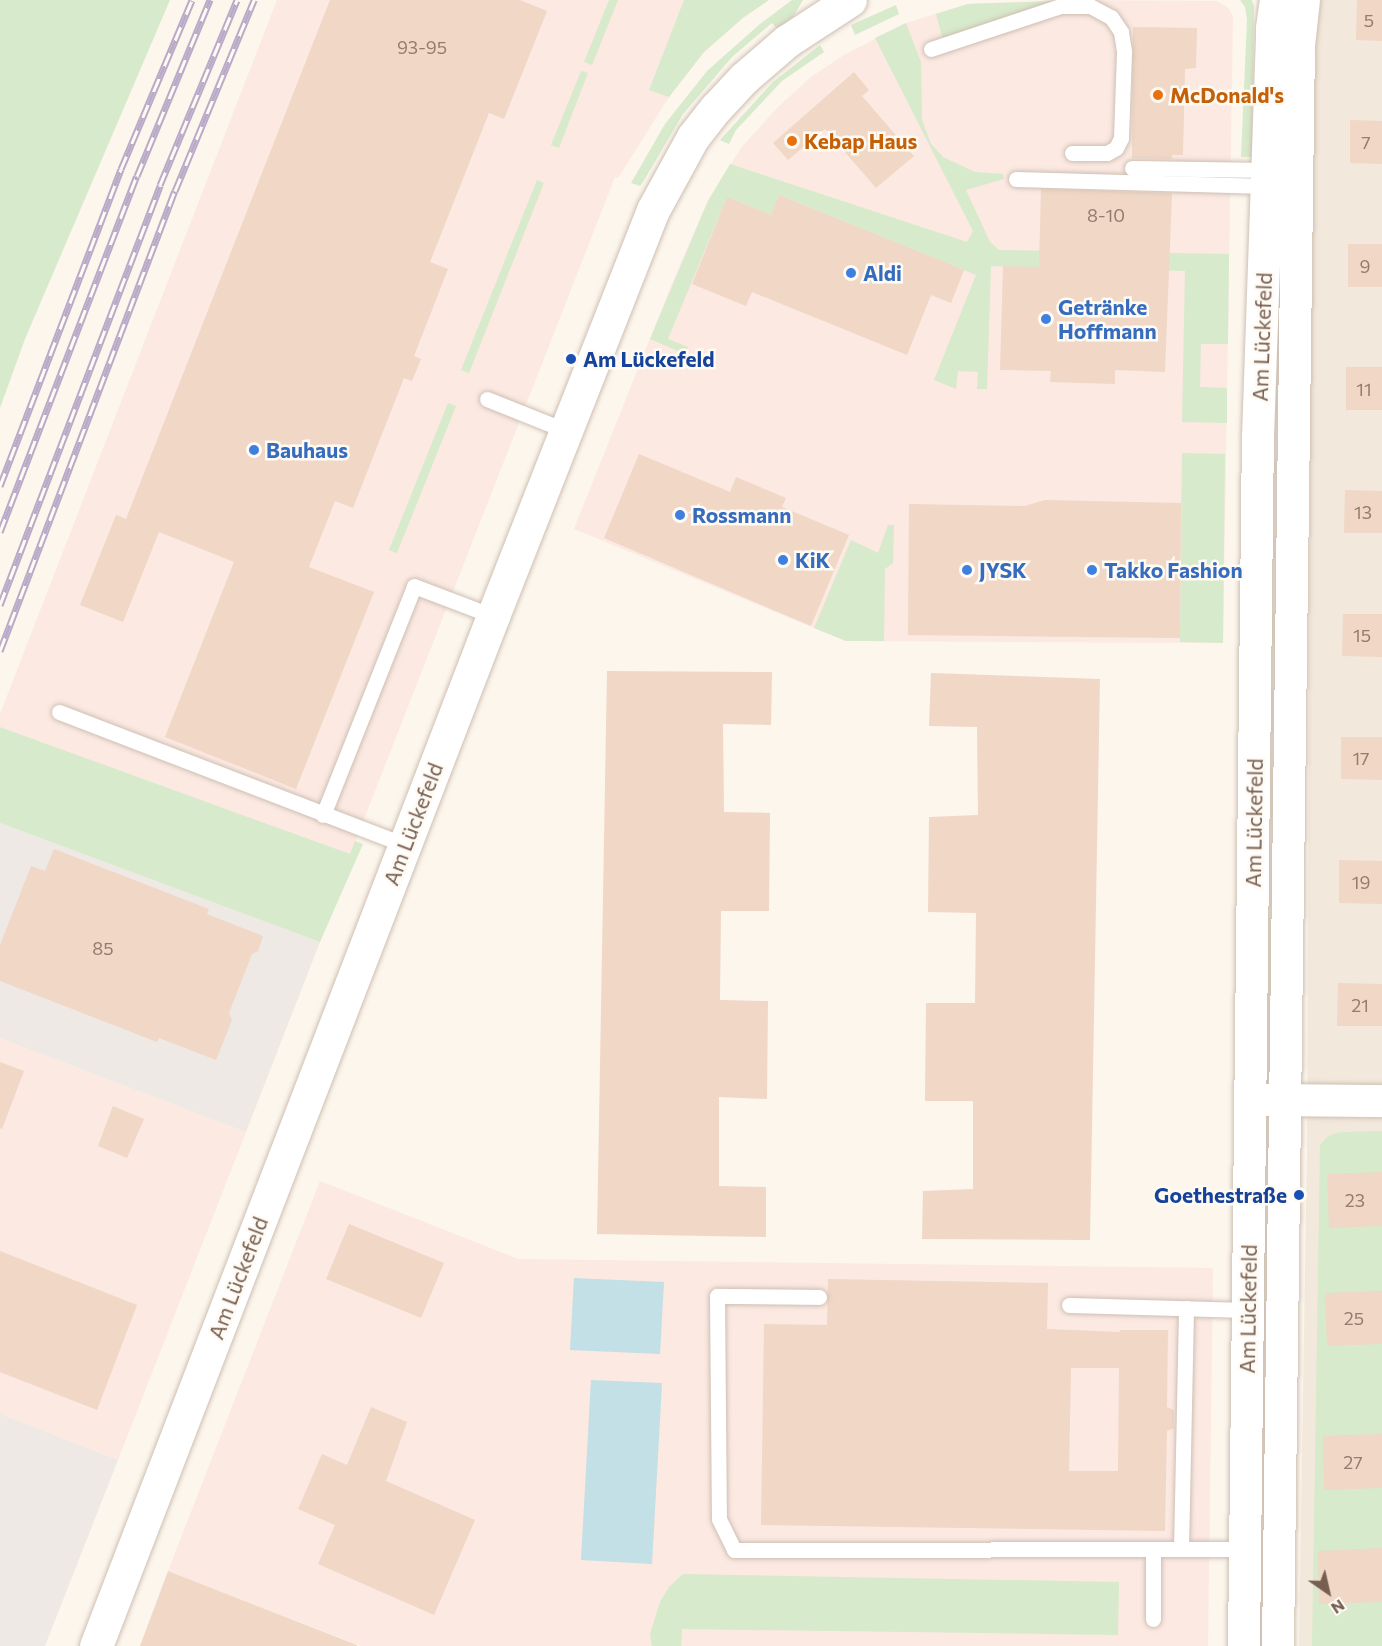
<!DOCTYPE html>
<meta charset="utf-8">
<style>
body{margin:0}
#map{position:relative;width:1382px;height:1646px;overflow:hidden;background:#fcf6ed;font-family:Commissioner,sans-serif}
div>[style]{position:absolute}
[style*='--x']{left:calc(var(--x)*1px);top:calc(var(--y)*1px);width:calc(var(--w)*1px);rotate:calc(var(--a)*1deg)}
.residential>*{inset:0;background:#f3e8dc}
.commercial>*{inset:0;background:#fbe9e2}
.industrial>*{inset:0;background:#eee9e5}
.green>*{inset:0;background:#d7eacb}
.water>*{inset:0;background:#c2e0e5}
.building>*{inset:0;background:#f0d7c6}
.roads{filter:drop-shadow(0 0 2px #cebfb2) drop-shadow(0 0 2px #cebfb2)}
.service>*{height:15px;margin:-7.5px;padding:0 7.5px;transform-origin:7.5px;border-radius:7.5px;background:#fff}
.minor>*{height:32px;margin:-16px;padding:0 16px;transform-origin:16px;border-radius:16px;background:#fff}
.tertiary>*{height:33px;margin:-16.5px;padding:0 16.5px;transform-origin:16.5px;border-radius:16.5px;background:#fff}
.rail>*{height:7px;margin-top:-3.5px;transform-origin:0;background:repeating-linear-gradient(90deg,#fefaf4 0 14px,#baaac7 0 28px);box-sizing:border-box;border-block:2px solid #baaac7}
.dots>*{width:16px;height:16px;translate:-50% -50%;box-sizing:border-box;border:3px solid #fefaf4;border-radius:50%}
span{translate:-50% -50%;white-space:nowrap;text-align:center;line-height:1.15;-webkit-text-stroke:5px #fefaf4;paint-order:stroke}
.number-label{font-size:18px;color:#957c6e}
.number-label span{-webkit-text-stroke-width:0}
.food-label{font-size:21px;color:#c56008;font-weight:700}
.left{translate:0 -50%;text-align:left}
.shop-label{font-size:21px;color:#366cbe;font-weight:700}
.street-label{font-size:21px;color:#775e50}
.transit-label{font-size:21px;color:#164399;font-weight:700}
.right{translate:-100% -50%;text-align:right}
.north{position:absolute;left:1298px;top:1562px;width:60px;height:60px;-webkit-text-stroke:4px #fefaf4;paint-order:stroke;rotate:146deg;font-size:16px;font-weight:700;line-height:24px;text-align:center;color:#775e50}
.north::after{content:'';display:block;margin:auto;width:21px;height:27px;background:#775e50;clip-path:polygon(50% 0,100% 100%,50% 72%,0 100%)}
</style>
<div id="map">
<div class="residential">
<i style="clip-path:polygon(1321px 0,1382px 0,1382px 1646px,1299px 1646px,1307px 1151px,1312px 55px)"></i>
</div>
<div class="commercial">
<i style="clip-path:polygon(277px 0,769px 0,744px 17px,704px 52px,669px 97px,618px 178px,615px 177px,350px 855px,0 727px,0 714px)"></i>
<i style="clip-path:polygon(1065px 0,1217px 1px,1228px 8px,1233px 16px,1223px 643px,846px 641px,574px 529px,673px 281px,708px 200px,741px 148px,777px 108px,811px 77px,844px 55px,906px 23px,968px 4px)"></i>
<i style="clip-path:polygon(0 1038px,246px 1132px,118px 1460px,0 1414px)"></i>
<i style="clip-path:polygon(320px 1181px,518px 1259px,1213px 1268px,1208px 1646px,361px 1646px,168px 1571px)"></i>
</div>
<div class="industrial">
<i style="clip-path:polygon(0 823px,320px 942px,246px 1132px,0 1038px)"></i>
<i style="clip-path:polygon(0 1414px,118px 1460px,45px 1646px,0 1646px)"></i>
</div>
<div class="green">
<i style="clip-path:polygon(0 0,170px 0,25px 339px,0 408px)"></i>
<i style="clip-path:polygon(609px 0,618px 0,592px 65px,584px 62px)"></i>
<i style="clip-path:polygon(684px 0,769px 0,744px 17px,704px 52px,669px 97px,649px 90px)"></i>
<i style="clip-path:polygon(792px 0,803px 0,793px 17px,777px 29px,772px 23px,732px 57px,683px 114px,643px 182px,640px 186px,631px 183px,665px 124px,707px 71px,760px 24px)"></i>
<i style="clip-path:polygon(1240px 0,1252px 0,1254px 6px,1252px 157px,1241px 157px,1247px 19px,1245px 7px)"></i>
<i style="clip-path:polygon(1060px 1px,946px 38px,942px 37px,936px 14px,968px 4px)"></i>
<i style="clip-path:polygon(896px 5px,899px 14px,855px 35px,851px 25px)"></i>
<i style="clip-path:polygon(906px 23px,921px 62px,922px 120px,931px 144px,943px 157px,975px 172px,1003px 174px,1004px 179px,966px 190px,990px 242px,999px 250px,1229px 254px,1228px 344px,1201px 344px,1200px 387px,1227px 388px,1227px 423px,1182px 422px,1185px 271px,991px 266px,987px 389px,977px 389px,978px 372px,958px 371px,956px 389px,934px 380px,976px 275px,779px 195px,771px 215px,727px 197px,668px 339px,688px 347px,685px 354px,650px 339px,708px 201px,730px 164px,967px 242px,973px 231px,875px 38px)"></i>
<i style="clip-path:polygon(820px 45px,824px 52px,782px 81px,736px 130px,729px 144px,720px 140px,773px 82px)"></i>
<i style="clip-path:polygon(581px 71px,588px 73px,559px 148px,551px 145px)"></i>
<i style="clip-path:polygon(537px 180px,544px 183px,469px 373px,461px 370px)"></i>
<i style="clip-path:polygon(448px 403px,456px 406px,397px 553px,389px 550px)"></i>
<i style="clip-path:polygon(1182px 453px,1225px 454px,1223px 643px,1180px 642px)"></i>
<i style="clip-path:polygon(888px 525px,894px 525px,893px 563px,885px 569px,884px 641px,846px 641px,814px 628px,851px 540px,878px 553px)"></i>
<i style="clip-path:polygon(0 727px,350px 854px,355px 841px,363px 844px,320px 942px,0 823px)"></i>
<i style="clip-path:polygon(1382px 1131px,1382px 1646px,1312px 1646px,1320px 1145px,1328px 1136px,1341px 1132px)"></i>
<i style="clip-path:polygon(683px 1574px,1119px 1582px,1118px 1635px,682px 1629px,681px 1646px,652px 1646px,650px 1634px,660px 1602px,669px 1587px)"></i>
</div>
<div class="water">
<i style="clip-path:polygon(574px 1278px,664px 1282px,660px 1354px,570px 1350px)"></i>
<i style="clip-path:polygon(591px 1380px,662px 1383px,652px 1564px,581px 1560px)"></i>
</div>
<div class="building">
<i style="clip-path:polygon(330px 0,520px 0,547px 11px,504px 119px,489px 113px,430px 262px,448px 269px,414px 356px,421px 359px,412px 381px,404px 378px,353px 508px,335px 501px,309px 567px,374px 592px,296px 789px,165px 737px,234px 562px,159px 532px,123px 622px,80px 605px,116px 515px,126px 519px)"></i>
<i style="clip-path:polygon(1357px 0,1382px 0,1382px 41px,1356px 40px)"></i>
<i style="clip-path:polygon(1133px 27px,1197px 28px,1196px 68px,1185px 69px,1183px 155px,1172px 155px,1172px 159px,1132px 158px)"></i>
<i style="clip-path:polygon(854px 72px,869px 90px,862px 96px,914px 156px,876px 188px,825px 129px,788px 160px,773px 143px)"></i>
<i style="clip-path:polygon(1350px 120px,1382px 121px,1382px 164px,1350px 163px)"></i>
<i style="clip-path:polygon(1041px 189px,1172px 193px,1165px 372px,1115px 370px,1115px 384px,1050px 382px,1051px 371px,1000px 370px,1003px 266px,1039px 267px)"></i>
<i style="clip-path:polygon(779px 195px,964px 270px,951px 303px,931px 295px,907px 355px,752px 292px,746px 306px,692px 284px,727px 197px,771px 215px)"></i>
<i style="clip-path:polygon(1348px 244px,1382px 244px,1382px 287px,1348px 287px)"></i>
<i style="clip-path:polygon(1346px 367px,1382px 367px,1382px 410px,1346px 410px)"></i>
<i style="clip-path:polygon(639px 454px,730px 492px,736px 477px,786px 498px,782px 507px,849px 535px,811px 626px,604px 538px)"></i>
<i style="clip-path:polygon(1345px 490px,1382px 491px,1382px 533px,1344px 533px)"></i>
<i style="clip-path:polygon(1045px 500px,1181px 503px,1180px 638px,908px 635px,909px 504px,1025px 506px)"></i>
<i style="clip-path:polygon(1343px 614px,1382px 614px,1382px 657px,1342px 656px)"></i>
<i style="clip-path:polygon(607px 671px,772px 672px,771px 725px,723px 724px,724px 812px,770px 813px,769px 911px,721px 911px,720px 1000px,768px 1001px,767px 1099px,719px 1097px,719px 1186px,766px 1187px,766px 1237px,597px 1234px)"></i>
<i style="clip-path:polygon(931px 673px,1100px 679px,1090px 1240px,922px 1239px,923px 1191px,973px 1189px,973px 1101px,925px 1101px,926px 1003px,975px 1003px,976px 913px,928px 912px,929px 817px,978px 815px,977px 727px,929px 726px)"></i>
<i style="clip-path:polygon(1341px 737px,1382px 737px,1382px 780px,1341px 779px)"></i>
<i style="clip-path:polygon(54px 849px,209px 909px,207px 914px,263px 936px,258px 951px,252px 954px,229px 1013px,232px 1020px,216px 1060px,159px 1038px,157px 1042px,0 981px,0 945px,31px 866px,45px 871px)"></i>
<i style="clip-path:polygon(1339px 860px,1382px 861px,1382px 904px,1339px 903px)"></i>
<i style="clip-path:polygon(1338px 983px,1382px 984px,1382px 1026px,1337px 1026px)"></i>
<i style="clip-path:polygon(0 1062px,24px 1071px,2px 1129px,0 1128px)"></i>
<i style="clip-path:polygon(113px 1106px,144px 1119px,127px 1158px,98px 1146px)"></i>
<i style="clip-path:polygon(1382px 1172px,1382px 1226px,1329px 1228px,1327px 1174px)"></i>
<i style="clip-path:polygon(349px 1224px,444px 1263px,421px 1318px,326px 1279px)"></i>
<i style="clip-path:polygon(0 1251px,137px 1305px,97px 1410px,0 1372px)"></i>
<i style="clip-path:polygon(evenodd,828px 1279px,1048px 1283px,1047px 1329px,1120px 1332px,1120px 1330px,1168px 1330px,1167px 1407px,1174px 1410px,1174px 1428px,1167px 1431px,1165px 1531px,761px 1525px,764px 1324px,827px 1325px,828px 1279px,1071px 1368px,1119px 1368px,1118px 1471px,1069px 1471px,1071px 1368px)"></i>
<i style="clip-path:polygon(1382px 1291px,1382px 1344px,1327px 1346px,1325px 1293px)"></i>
<i style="clip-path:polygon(371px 1407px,407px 1422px,386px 1481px,475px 1520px,434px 1615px,318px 1564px,335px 1525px,298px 1509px,322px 1454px,347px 1465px)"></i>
<i style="clip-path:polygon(1382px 1434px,1382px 1488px,1324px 1490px,1323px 1436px)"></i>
<i style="clip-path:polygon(1382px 1548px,1382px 1602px,1319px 1604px,1318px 1551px)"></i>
<i style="clip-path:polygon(168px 1571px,357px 1645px,357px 1646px,140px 1646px)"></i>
</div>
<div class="roads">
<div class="service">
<i style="--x:931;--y:49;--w:136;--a:-18.4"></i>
<i style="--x:1060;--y:6;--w:30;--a:0"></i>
<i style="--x:1090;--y:6;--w:24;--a:28"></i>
<i style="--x:1111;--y:17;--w:18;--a:56"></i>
<i style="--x:1121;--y:32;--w:20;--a:81"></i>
<i style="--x:1124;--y:52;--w:86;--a:92"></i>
<i style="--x:1121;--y:138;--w:11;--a:117"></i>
<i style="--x:1116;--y:148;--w:10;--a:151"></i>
<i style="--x:1107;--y:153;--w:35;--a:180"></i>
<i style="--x:1132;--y:168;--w:135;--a:0.8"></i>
<i style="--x:1016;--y:179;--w:251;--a:1.6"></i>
<i style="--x:487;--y:399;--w:86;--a:21.8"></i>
<i style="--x:59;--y:712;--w:371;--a:21"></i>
<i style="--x:323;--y:815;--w:246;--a:-68.3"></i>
<i style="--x:414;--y:586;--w:85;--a:20.8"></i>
<i style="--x:819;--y:1297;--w:102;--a:-179.4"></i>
<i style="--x:717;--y:1296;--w:223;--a:89.5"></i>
<i style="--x:719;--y:1519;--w:34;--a:64"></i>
<i style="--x:734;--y:1550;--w:511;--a:-0.11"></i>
<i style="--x:1069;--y:1305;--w:179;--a:1.6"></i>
<i style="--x:1181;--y:1549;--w:241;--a:-88.8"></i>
<i style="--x:1153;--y:1550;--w:69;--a:90"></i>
</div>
<div class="minor">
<i style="--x:1263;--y:1100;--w:119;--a:0.5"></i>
<i style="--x:1244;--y:1646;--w:1209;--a:-89.34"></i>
<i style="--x:1258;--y:437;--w:409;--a:-88"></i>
<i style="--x:1272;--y:28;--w:28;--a:-82"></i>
<i style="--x:1278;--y:1646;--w:1600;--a:-89.25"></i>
<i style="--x:1299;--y:46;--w:46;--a:-83.8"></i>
</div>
<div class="tertiary">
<i style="--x:96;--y:1646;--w:1104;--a:-68.92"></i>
<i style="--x:493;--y:616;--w:436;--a:-68.5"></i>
<i style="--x:653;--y:210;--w:83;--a:-61.3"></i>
<i style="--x:693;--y:137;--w:37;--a:-52"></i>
<i style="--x:716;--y:108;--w:41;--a:-47"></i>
<i style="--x:744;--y:78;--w:57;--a:-40.7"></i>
<i style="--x:787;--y:41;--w:75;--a:-33.1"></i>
</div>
</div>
<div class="rail">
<i style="--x:0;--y:486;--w:339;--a:-69.1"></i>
<i style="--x:121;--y:169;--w:183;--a:-67.2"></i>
<i style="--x:0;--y:532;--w:381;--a:-69"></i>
<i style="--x:137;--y:176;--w:191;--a:-67.5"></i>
<i style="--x:0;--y:605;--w:449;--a:-69.1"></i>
<i style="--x:160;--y:185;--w:200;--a:-67.4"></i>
<i style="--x:0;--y:651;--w:492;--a:-69.2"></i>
<i style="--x:175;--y:191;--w:207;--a:-67.5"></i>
</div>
<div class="dots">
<i style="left:1158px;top:95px;background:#e8710a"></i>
<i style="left:792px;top:141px;background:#e8710a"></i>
<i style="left:851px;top:273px;background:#3f7fe0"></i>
<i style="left:1046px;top:319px;background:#3f7fe0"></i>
<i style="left:571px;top:359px;background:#1a4fb4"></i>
<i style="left:254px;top:450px;background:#3f7fe0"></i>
<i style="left:680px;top:515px;background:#3f7fe0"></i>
<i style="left:783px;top:560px;background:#3f7fe0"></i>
<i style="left:967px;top:570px;background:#3f7fe0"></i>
<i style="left:1092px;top:570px;background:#3f7fe0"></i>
<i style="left:1299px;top:1195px;background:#1a4fb4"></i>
</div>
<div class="number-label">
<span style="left:1369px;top:20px">5</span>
<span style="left:422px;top:47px">93-95</span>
<span style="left:1366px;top:142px">7</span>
<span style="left:1106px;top:215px">8-10</span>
<span style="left:1365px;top:266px">9</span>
<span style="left:1364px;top:389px">11</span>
<span style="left:1363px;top:512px">13</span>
<span style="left:1362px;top:635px">15</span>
<span style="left:1361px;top:758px">17</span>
<span style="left:1361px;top:882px">19</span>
<span style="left:103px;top:948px">85</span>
<span style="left:1360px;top:1005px">21</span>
<span style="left:1355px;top:1200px">23</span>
<span style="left:1354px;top:1318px">25</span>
<span style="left:1353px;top:1462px">27</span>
</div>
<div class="food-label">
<span class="left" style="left:1170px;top:95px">McDonald's</span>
<span class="left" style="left:804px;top:141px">Kebap Haus</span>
</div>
<div class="shop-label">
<span class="left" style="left:863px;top:273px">Aldi</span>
<span class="left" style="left:1058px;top:319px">Getränke<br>Hoffmann</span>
<span class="left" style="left:266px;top:450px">Bauhaus</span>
<span class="left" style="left:692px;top:515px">Rossmann</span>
<span class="left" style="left:795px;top:560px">KiK</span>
<span class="left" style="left:979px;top:570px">JYSK</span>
<span class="left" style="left:1104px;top:570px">Takko Fashion</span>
</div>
<div class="street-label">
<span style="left:1262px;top:337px;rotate:-88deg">Am Lückefeld</span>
<span style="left:1254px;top:823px;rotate:-89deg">Am Lückefeld</span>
<span style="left:413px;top:824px;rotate:-69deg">Am Lückefeld</span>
<span style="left:238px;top:1278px;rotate:-69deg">Am Lückefeld</span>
<span style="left:1248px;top:1309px;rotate:-89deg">Am Lückefeld</span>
</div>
<div class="transit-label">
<span class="left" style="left:583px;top:359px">Am Lückefeld</span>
<span class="right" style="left:1287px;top:1195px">Goethestraße</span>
</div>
<div class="north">N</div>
</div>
